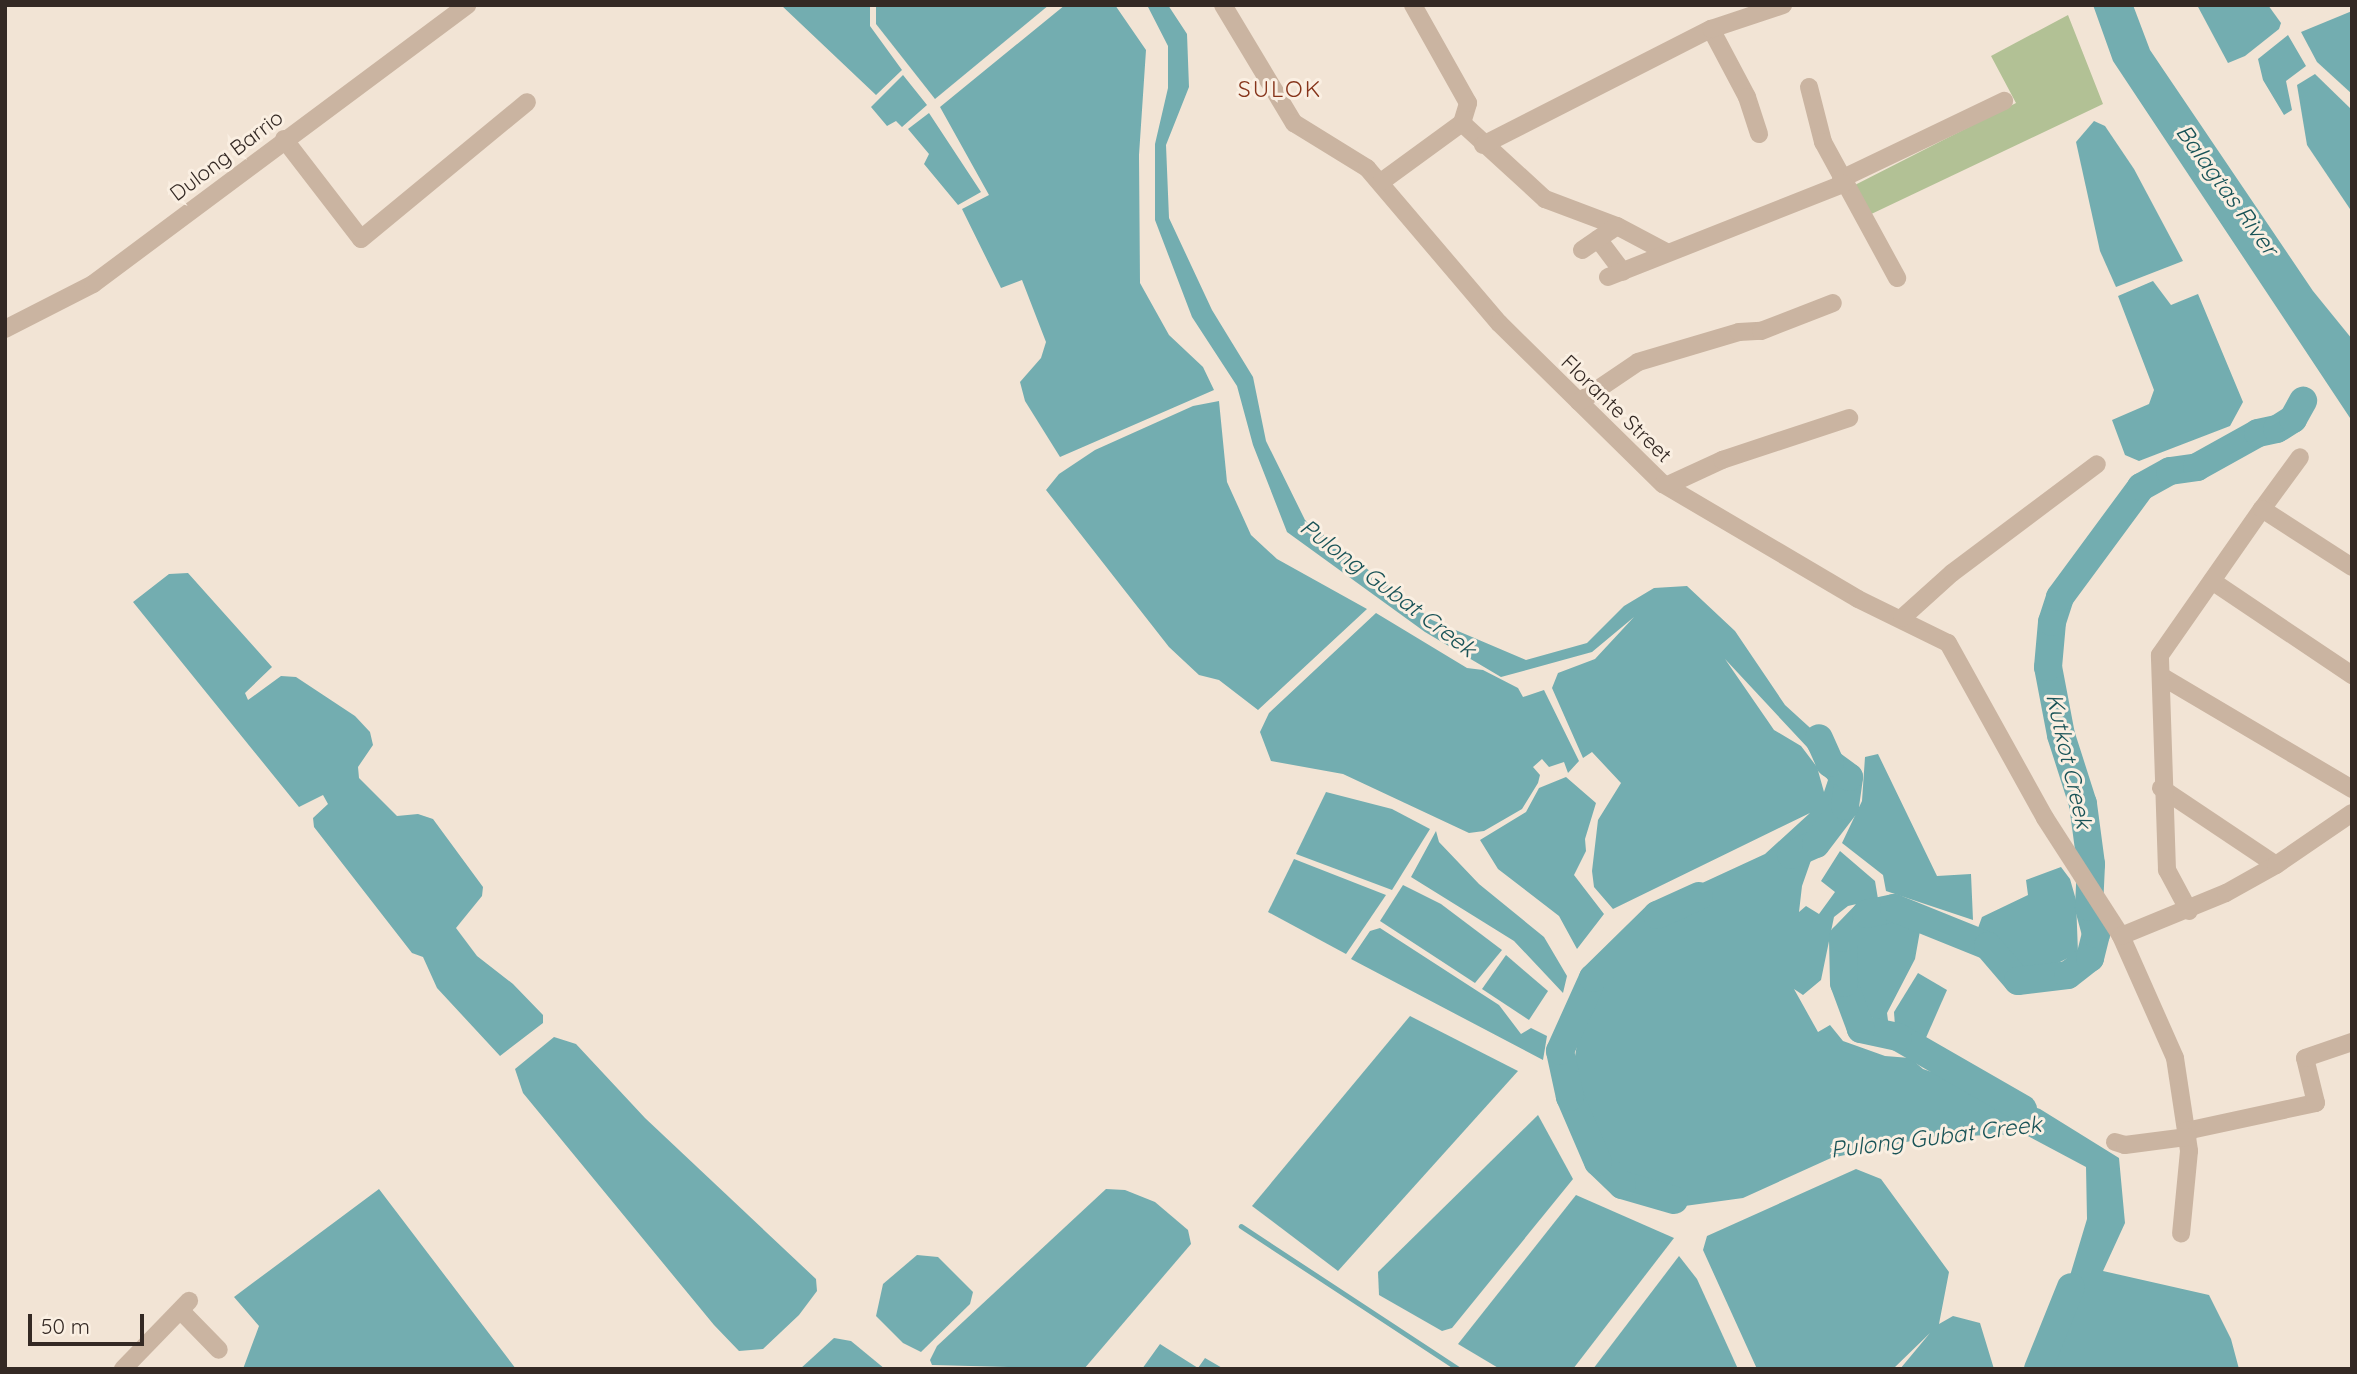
<!DOCTYPE html>
<style>
body{margin:0}
#map{position:relative;width:2357px;height:1374px;overflow:hidden;background:#f2e4d5;font-family:Quicksand,sans-serif}
div>[style]{position:absolute}
[style*='--x']{left:calc(var(--x)*1px);top:calc(var(--y)*1px);width:calc(var(--w)*1px);rotate:calc(var(--a)*1deg)}
.green>*{inset:0;background:#b2c195}
.water>*{inset:0;background:#73adb0}
.stream>*{height:4.5px;margin:-2.25px;padding:0 2.25px;transform-origin:2.25px;border-radius:2.25px;background:#73adb0}
.river>*{height:28px;margin:-14px;padding:0 14px;transform-origin:14px;border-radius:14px;background:#73adb0}
.minor>*{height:18px;margin:-9px;padding:0 9px;transform-origin:9px;border-radius:9px;background:#cab4a1}
span{translate:-50% -50%;white-space:nowrap;text-align:center;line-height:1.15;-webkit-text-stroke:6px #faefe2;paint-order:stroke}
.street-label{font-size:21px;color:#342924}
.neighbourhood-label{font-size:23px;color:#86341a;letter-spacing:2px}
.water-label{font-size:23px;color:#195357;font-style:italic}
.frame{position:absolute;inset:0;border:7px solid #342924;pointer-events:none}
.scale{position:absolute;left:28px;top:1314px;width:116px;height:32px;box-sizing:border-box;border:4px solid #342924;border-top:0;padding-left:9px;font-size:21px;line-height:24px;white-space:nowrap;color:#342924;-webkit-text-stroke:5px #faefe2;paint-order:stroke}
</style>
<div id="map">
<div class="green">
<i style="clip-path:polygon(2068px 15px,2103px 104px,1865px 217px,1849px 188px,2016px 103px,1991px 56px)"></i>
</div>
<div class="water">
<i style="clip-path:polygon(781px 5px,870px 5px,870px 26px,902px 70px,876px 95px)"></i>
<i style="clip-path:polygon(876px 5px,1049px 5px,935px 99px,876px 24px)"></i>
<i style="clip-path:polygon(1065px 5px,1115px 5px,1146px 50px,1139px 155px,1140px 283px,1169px 335px,1203px 367px,1214px 390px,1060px 457px,1025px 401px,1020px 382px,1041px 358px,1046px 342px,1022px 280px,1001px 288px,962px 209px,989px 195px,940px 107px)"></i>
<i style="clip-path:polygon(evenodd,1147px 5px,1168px 5px,1187px 34px,1189px 87px,1166px 145px,1169px 218px,1212px 310px,1253px 377px,1266px 441px,1305px 520px,1432px 620px,1526px 660px,1587px 643px,1624px 606px,1654px 588px,1687px 586px,1735px 631px,1785px 705px,1830px 746px,1841px 775px,1802px 886px,1799px 912px,1806px 906px,1819px 914px,1835px 892px,1821px 881px,1840px 851px,1875px 881px,1878px 899px,1848px 906px,1834px 917px,1821px 980px,1803px 995px,1794px 989px,1818px 1032px,1830px 1025px,1843px 1041px,1885px 1056px,1910px 1058px,1923px 1069px,2040px 1109px,2119px 1158px,2125px 1223px,2103px 1271px,2209px 1295px,2231px 1339px,2239px 1369px,2042px 1369px,2087px 1219px,2086px 1167px,2024px 1134px,1930px 1137px,1831px 1158px,1743px 1198px,1670px 1208px,1618px 1179px,1577px 1111px,1573px 1068px,1580px 1027px,1602px 966px,1700px 884px,1765px 854px,1810px 813px,1613px 909px,1594px 887px,1592px 871px,1598px 820px,1621px 783px,1592px 752px,1583px 758px,1552px 688px,1558px 673px,1595px 659px,1634px 617px,1592px 652px,1501px 677px,1425px 632px,1287px 532px,1253px 445px,1237px 386px,1192px 317px,1155px 220px,1155px 144px,1168px 88px,1168px 46px,1147px 5px,1725px 659px,1807px 747px,1828px 780px,1824px 792px,1817px 767px,1801px 746px,1774px 730px,1725px 659px)"></i>
<i style="clip-path:polygon(2093px 5px,2133px 5px,2150px 50px,2313px 291px,2352px 339px,2352px 421px,2113px 61px)"></i>
<i style="clip-path:polygon(2197px 5px,2268px 5px,2281px 23px,2279px 29px,2245px 56px,2228px 63px)"></i>
<i style="clip-path:polygon(2352px 11px,2352px 94px,2317px 62px,2301px 32px)"></i>
<i style="clip-path:polygon(2288px 35px,2306px 66px,2286px 81px,2292px 110px,2284px 115px,2263px 80px,2258px 59px)"></i>
<i style="clip-path:polygon(2315px 74px,2352px 110px,2352px 212px,2307px 145px,2297px 85px)"></i>
<i style="clip-path:polygon(903px 75px,927px 105px,902px 127px,896px 121px,887px 126px,871px 107px)"></i>
<i style="clip-path:polygon(929px 113px,981px 192px,958px 205px,924px 164px,929px 154px,908px 129px)"></i>
<i style="clip-path:polygon(2094px 121px,2105px 126px,2134px 169px,2183px 261px,2116px 287px,2100px 251px,2076px 142px)"></i>
<i style="clip-path:polygon(2153px 281px,2171px 305px,2198px 294px,2243px 402px,2230px 426px,2139px 461px,2125px 455px,2112px 420px,2149px 404px,2154px 390px,2118px 296px)"></i>
<i style="clip-path:polygon(1219px 401px,1227px 482px,1251px 535px,1277px 559px,1367px 609px,1258px 710px,1219px 680px,1199px 675px,1169px 647px,1046px 490px,1059px 474px,1095px 450px,1193px 406px)"></i>
<i style="clip-path:polygon(188px 573px,272px 667px,245px 693px,248px 700px,281px 676px,296px 677px,355px 716px,370px 732px,373px 745px,358px 767px,359px 778px,397px 816px,418px 814px,433px 819px,483px 887px,482px 896px,456px 928px,477px 956px,513px 984px,543px 1015px,543px 1023px,500px 1056px,437px 988px,423px 957px,412px 953px,314px 827px,313px 818px,328px 804px,323px 795px,299px 807px,133px 602px,169px 574px)"></i>
<i style="clip-path:polygon(1376px 613px,1467px 668px,1483px 670px,1518px 688px,1523px 697px,1544px 690px,1579px 761px,1568px 773px,1564px 762px,1549px 767px,1542px 759px,1533px 767px,1540px 775px,1538px 783px,1522px 809px,1484px 831px,1469px 833px,1343px 774px,1271px 761px,1260px 732px,1269px 713px)"></i>
<i style="clip-path:polygon(1878px 754px,1937px 876px,1971px 874px,1973px 920px,1886px 891px,1883px 875px,1842px 843px,1862px 801px,1865px 757px)"></i>
<i style="clip-path:polygon(1566px 777px,1596px 803px,1585px 839px,1586px 851px,1574px 875px,1604px 914px,1577px 949px,1559px 916px,1498px 869px,1480px 840px,1526px 812px,1539px 788px)"></i>
<i style="clip-path:polygon(1326px 792px,1392px 809px,1430px 829px,1392px 890px,1296px 854px)"></i>
<i style="clip-path:polygon(1436px 831px,1439px 842px,1479px 884px,1544px 937px,1567px 976px,1563px 993px,1514px 941px,1411px 877px)"></i>
<i style="clip-path:polygon(1294px 859px,1386px 895px,1346px 954px,1268px 912px)"></i>
<i style="clip-path:polygon(2061px 867px,2070px 879px,2076px 900px,2078px 953px,2054px 965px,2025px 970px,2015px 965px,1996px 939px,1978px 928px,1982px 917px,2028px 895px,2026px 880px)"></i>
<i style="clip-path:polygon(1403px 885px,1441px 904px,1502px 950px,1475px 983px,1380px 921px)"></i>
<i style="clip-path:polygon(1895px 912px,1917px 923px,1920px 931px,1915px 959px,1887px 1013px,1889px 1028px,1866px 1014px,1853px 979px,1851px 945px,1877px 917px)"></i>
<i style="clip-path:polygon(1380px 928px,1499px 1005px,1521px 1034px,1531px 1028px,1547px 1036px,1543px 1060px,1351px 959px,1370px 931px)"></i>
<i style="clip-path:polygon(1506px 955px,1548px 991px,1529px 1020px,1482px 989px)"></i>
<i style="clip-path:polygon(1918px 973px,1947px 990px,1925px 1040px,1895px 1026px,1894px 1012px)"></i>
<i style="clip-path:polygon(1410px 1016px,1518px 1071px,1338px 1271px,1252px 1206px)"></i>
<i style="clip-path:polygon(554px 1037px,576px 1044px,645px 1118px,816px 1279px,817px 1291px,799px 1315px,763px 1349px,739px 1351px,714px 1325px,523px 1093px,515px 1069px)"></i>
<i style="clip-path:polygon(1538px 1115px,1573px 1179px,1452px 1328px,1442px 1331px,1379px 1295px,1378px 1272px)"></i>
<i style="clip-path:polygon(1856px 1169px,1881px 1179px,1949px 1272px,1939px 1324px,1953px 1316px,1980px 1323px,1994px 1369px,1900px 1369px,1930px 1333px,1893px 1369px,1757px 1369px,1703px 1250px,1707px 1236px)"></i>
<i style="clip-path:polygon(379px 1189px,516px 1369px,243px 1369px,259px 1326px,234px 1297px)"></i>
<i style="clip-path:polygon(1106px 1189px,1125px 1190px,1155px 1202px,1188px 1230px,1191px 1244px,1084px 1369px,932px 1365px,930px 1360px,937px 1346px)"></i>
<i style="clip-path:polygon(1576px 1195px,1674px 1238px,1573px 1369px,1500px 1369px,1458px 1344px)"></i>
<i style="clip-path:polygon(917px 1255px,938px 1257px,973px 1292px,970px 1304px,921px 1352px,903px 1343px,876px 1316px,883px 1284px)"></i>
<i style="clip-path:polygon(1679px 1256px,1697px 1279px,1738px 1369px,1593px 1369px)"></i>
<i style="clip-path:polygon(834px 1338px,851px 1341px,885px 1369px,800px 1369px)"></i>
<i style="clip-path:polygon(1160px 1344px,1198px 1368px,1205px 1358px,1224px 1369px,1142px 1369px)"></i>
</div>
<div class="stream">
<i style="--x:1241;--y:1226;--w:261;--a:33.3"></i>
</div>
<div class="river">
<i style="--x:1791;--y:855;--w:27;--a:-24"></i>
<i style="--x:1816;--y:844;--w:48;--a:-52.7"></i>
<i style="--x:1845;--y:806;--w:29;--a:-82"></i>
<i style="--x:1849;--y:777;--w:24;--a:-144"></i>
<i style="--x:1830;--y:763;--w:27;--a:-114"></i>
<i style="--x:2023;--y:1109;--w:144;--a:-150.1"></i>
<i style="--x:1898;--y:1037;--w:38;--a:-168"></i>
<i style="--x:1861;--y:1029;--w:49;--a:-110.3"></i>
<i style="--x:1844;--y:983;--w:45;--a:-91.3"></i>
<i style="--x:1843;--y:938;--w:33;--a:-46"></i>
<i style="--x:1866;--y:914;--w:29;--a:-12"></i>
<i style="--x:1894;--y:908;--w:101;--a:22"></i>
<i style="--x:1988;--y:946;--w:46;--a:49.4"></i>
<i style="--x:2018;--y:981;--w:50;--a:-6.8"></i>
<i style="--x:2068;--y:975;--w:28;--a:-38"></i>
<i style="--x:2090;--y:958;--w:25;--a:-76"></i>
<i style="--x:2096;--y:934;--w:28;--a:-105"></i>
<i style="--x:2089;--y:907;--w:43;--a:-87.3"></i>
<i style="--x:2091;--y:864;--w:61;--a:-97.6"></i>
<i style="--x:2083;--y:804;--w:72;--a:-107.7"></i>
<i style="--x:2061;--y:735;--w:69;--a:-100.8"></i>
<i style="--x:2048;--y:667;--w:45;--a:-84.9"></i>
<i style="--x:2052;--y:622;--w:26;--a:-72"></i>
<i style="--x:2060;--y:597;--w:137;--a:-53.6"></i>
<i style="--x:2141;--y:487;--w:33;--a:-29"></i>
<i style="--x:2170;--y:471;--w:27;--a:-8"></i>
<i style="--x:2197;--y:467;--w:70;--a:-29.1"></i>
<i style="--x:2258;--y:433;--w:19;--a:-12"></i>
<i style="--x:2277;--y:429;--w:19;--a:-32"></i>
<i style="--x:2293;--y:419;--w:21;--a:-61"></i>
<i style="--x:1674;--y:1200;--w:54;--a:-163.9"></i>
<i style="--x:1622;--y:1185;--w:33;--a:-136"></i>
<i style="--x:1598;--y:1162;--w:71;--a:-113.3"></i>
<i style="--x:1570;--y:1097;--w:47;--a:-102.3"></i>
<i style="--x:1560;--y:1051;--w:80;--a:-65.7"></i>
<i style="--x:1593;--y:978;--w:90;--a:-44.5"></i>
<i style="--x:1657;--y:915;--w:46;--a:-24.3"></i>
<i style="--x:2038;--y:1369;--w:88;--a:-68.1"></i>
</div>
<div class="minor">
<i style="--x:1223;--y:5;--w:138;--a:59"></i>
<i style="--x:1294;--y:123;--w:86;--a:31.7"></i>
<i style="--x:1367;--y:168;--w:204;--a:49.6"></i>
<i style="--x:1499;--y:323;--w:230;--a:44.5"></i>
<i style="--x:1663;--y:484;--w:226;--a:30.5"></i>
<i style="--x:1858;--y:599;--w:100;--a:26.1"></i>
<i style="--x:1948;--y:643;--w:200;--a:61"></i>
<i style="--x:2045;--y:818;--w:140;--a:57.2"></i>
<i style="--x:2121;--y:936;--w:133;--a:66.1"></i>
<i style="--x:2175;--y:1058;--w:94;--a:81.4"></i>
<i style="--x:2189;--y:1151;--w:83;--a:95.5"></i>
<i style="--x:1711;--y:29;--w:77;--a:62.1"></i>
<i style="--x:1747;--y:97;--w:39;--a:72"></i>
<i style="--x:1809;--y:87;--w:57;--a:75.7"></i>
<i style="--x:1823;--y:142;--w:155;--a:61.4"></i>
<i style="--x:1462;--y:123;--w:113;--a:42.5"></i>
<i style="--x:1545;--y:199;--w:77;--a:20.6"></i>
<i style="--x:1617;--y:226;--w:55;--a:28"></i>
<i style="--x:284;--y:139;--w:126;--a:52.4"></i>
<i style="--x:361;--y:239;--w:215;--a:-39.5"></i>
<i style="--x:1483;--y:145;--w:256;--a:-27"></i>
<i style="--x:1711;--y:29;--w:76;--a:-18.4"></i>
<i style="--x:1841;--y:179;--w:181;--a:-25.6"></i>
<i style="--x:1381;--y:182;--w:100;--a:-36.1"></i>
<i style="--x:1462;--y:123;--w:21;--a:-73"></i>
<i style="--x:1468;--y:103;--w:112;--a:-119.3"></i>
<i style="--x:1598;--y:239;--w:41;--a:52.9"></i>
<i style="--x:1582;--y:250;--w:42;--a:-34.4"></i>
<i style="--x:1608;--y:277;--w:253;--a:-21.6"></i>
<i style="--x:5;--y:329;--w:99;--a:-27.1"></i>
<i style="--x:93;--y:284;--w:467;--a:-36.7"></i>
<i style="--x:1579;--y:402;--w:71;--a:-34.1"></i>
<i style="--x:1638;--y:362;--w:105;--a:-16.5"></i>
<i style="--x:1739;--y:332;--w:22;--a:-3"></i>
<i style="--x:1761;--y:331;--w:77;--a:-21.3"></i>
<i style="--x:1668;--y:485;--w:60;--a:-24.8"></i>
<i style="--x:1722;--y:460;--w:134;--a:-18.3"></i>
<i style="--x:2262;--y:509;--w:64;--a:-53.8"></i>
<i style="--x:2212;--y:581;--w:169;--a:33.9"></i>
<i style="--x:1902;--y:618;--w:67;--a:-42"></i>
<i style="--x:1952;--y:573;--w:181;--a:-36.9"></i>
<i style="--x:2161;--y:676;--w:222;--a:30.6"></i>
<i style="--x:2161;--y:788;--w:138;--a:33.8"></i>
<i style="--x:2189;--y:911;--w:47;--a:-118.2"></i>
<i style="--x:2167;--y:870;--w:215;--a:-91.9"></i>
<i style="--x:2160;--y:655;--w:178;--a:-55.1"></i>
<i style="--x:2262;--y:509;--w:107;--a:32.8"></i>
<i style="--x:2121;--y:936;--w:113;--a:-22.3"></i>
<i style="--x:2226;--y:893;--w:57;--a:-29.2"></i>
<i style="--x:2276;--y:865;--w:92;--a:-34.4"></i>
<i style="--x:2186;--y:1131;--w:133;--a:-12.2"></i>
<i style="--x:2316;--y:1103;--w:46;--a:-103.7"></i>
<i style="--x:2305;--y:1058;--w:50;--a:-18.8"></i>
<i style="--x:2115;--y:1142;--w:10;--a:17"></i>
<i style="--x:2125;--y:1145;--w:63;--a:-7.4"></i>
<i style="--x:181;--y:1311;--w:54;--a:45.7"></i>
<i style="--x:123;--y:1369;--w:95;--a:-45.9"></i>
</div>
<div class="street-label">
<span style="left:226px;top:155px;rotate:-37deg">Dulong Barrio</span>
<span style="left:1617px;top:408px;rotate:44deg">Florante Street</span>
</div>
<div class="neighbourhood-label">
<span style="left:1280px;top:89px">SULOK</span>
</div>
<div class="water-label">
<span style="left:2227px;top:190px;rotate:54deg">Balagtas River</span>
<span style="left:1388px;top:588px;rotate:37deg">Pulong Gubat Creek</span>
<span style="left:2069px;top:761px;rotate:77deg">Kutkot Creek</span>
<span style="left:1936px;top:1137px;rotate:-7deg">Pulong Gubat Creek</span>
</div>
<div class="frame"></div>
<div class="scale">50 m</div>
</div>
